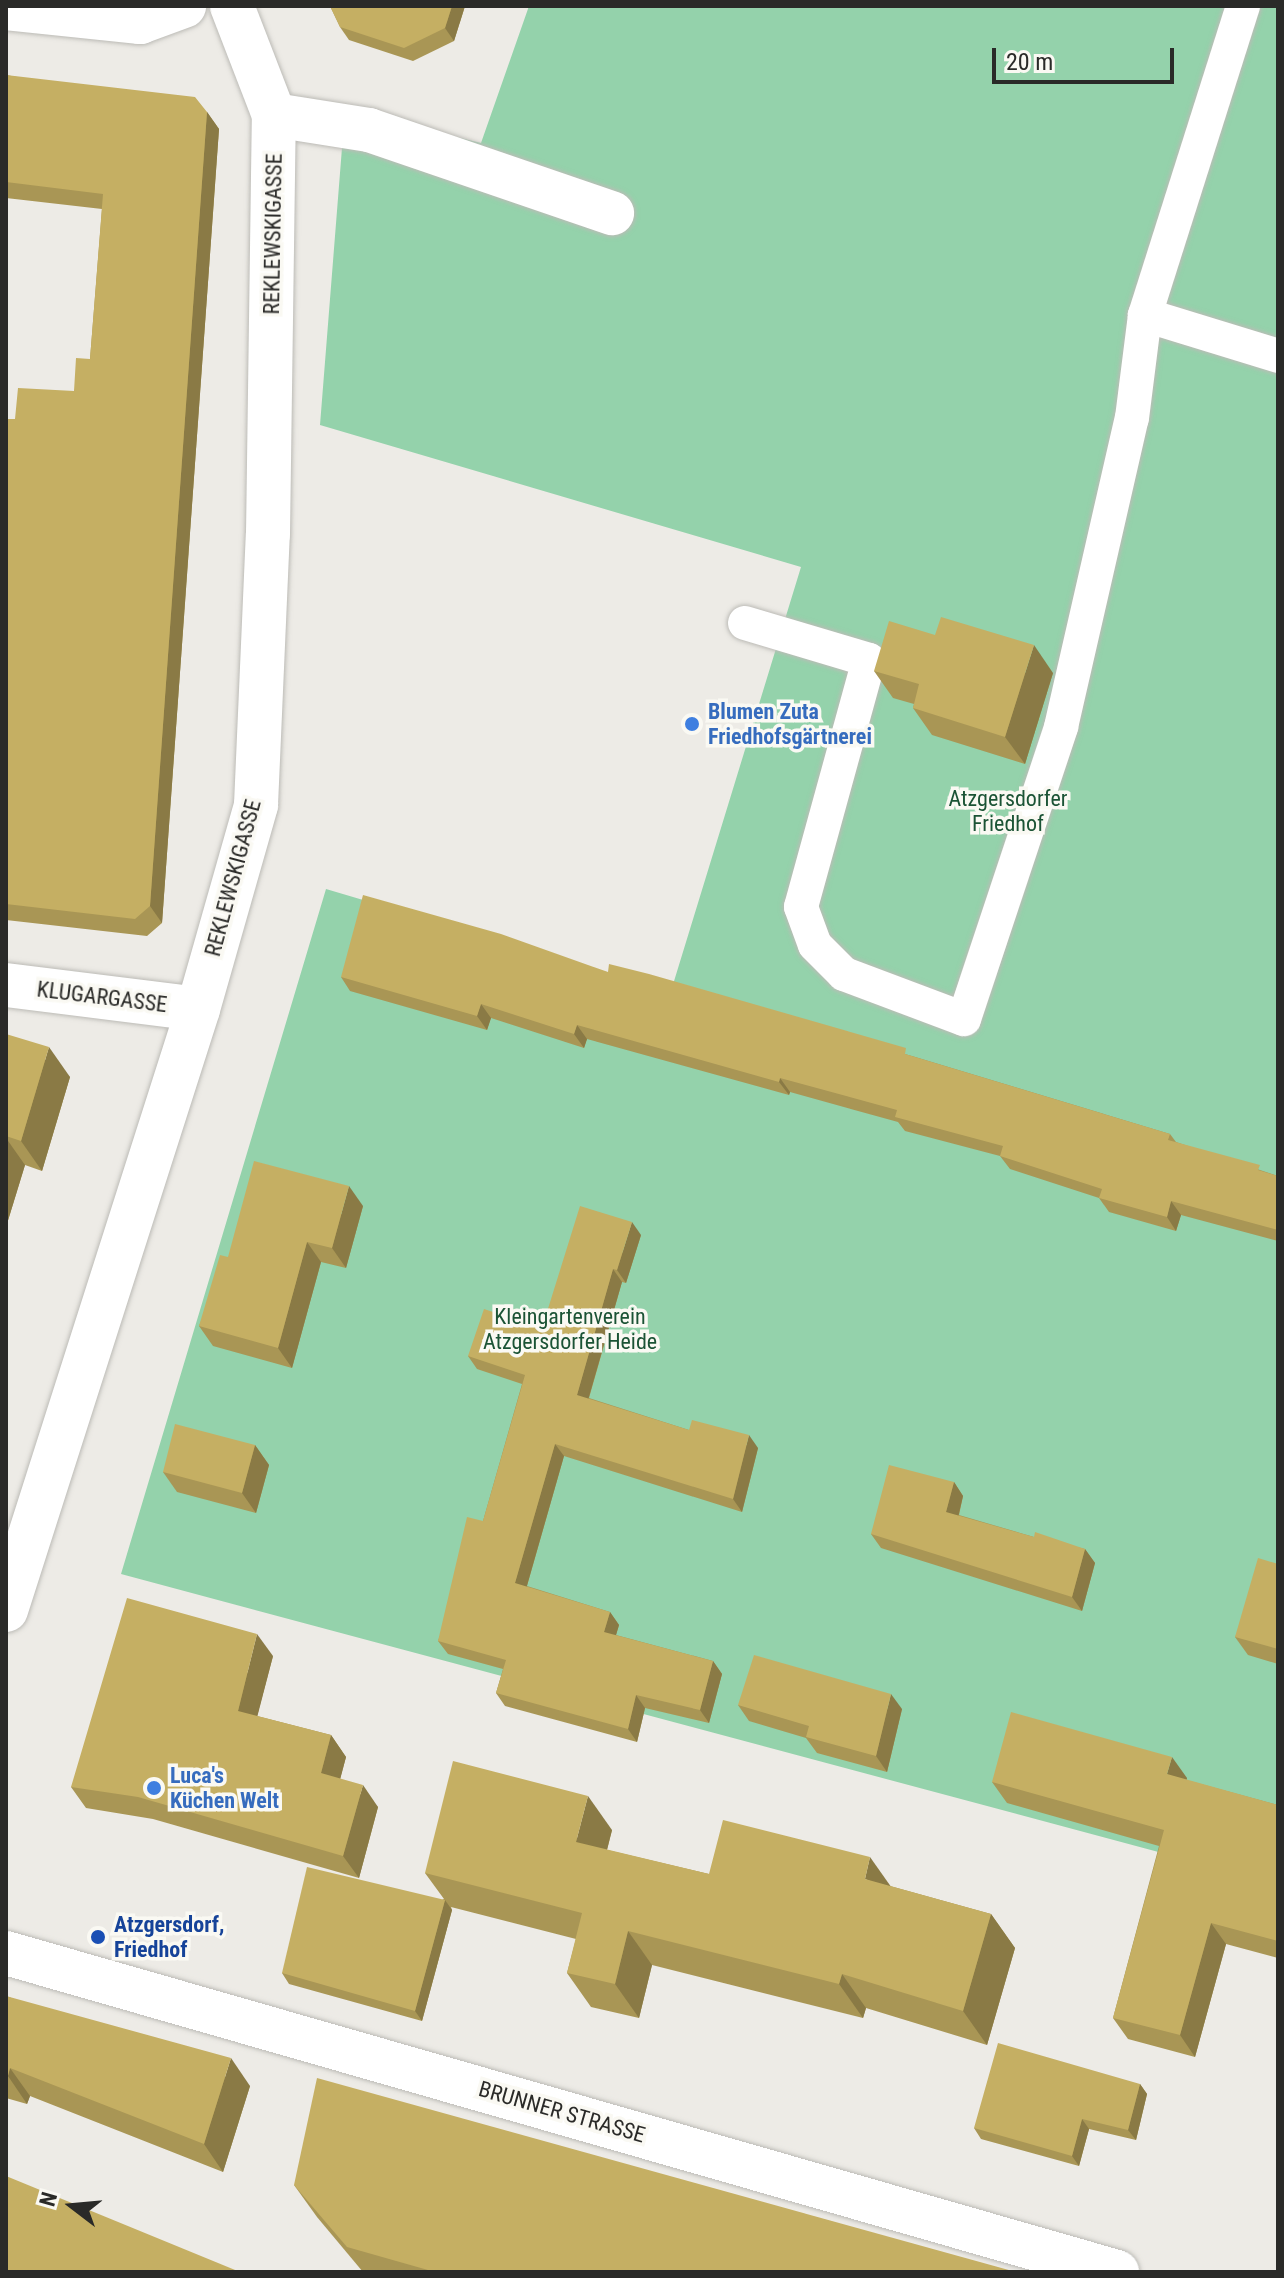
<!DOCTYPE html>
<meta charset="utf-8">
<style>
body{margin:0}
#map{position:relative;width:1284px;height:2278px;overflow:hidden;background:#edebe6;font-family:"Roboto Condensed",sans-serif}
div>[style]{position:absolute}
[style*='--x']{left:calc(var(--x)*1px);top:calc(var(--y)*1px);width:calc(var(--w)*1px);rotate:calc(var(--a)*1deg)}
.green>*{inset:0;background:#94d2ab}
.roads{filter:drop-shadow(0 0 2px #bcbbb6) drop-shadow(0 0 2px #bcbbb6)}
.service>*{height:34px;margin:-17px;padding:0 17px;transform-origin:17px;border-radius:17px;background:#fff}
.minor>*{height:44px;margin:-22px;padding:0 22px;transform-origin:22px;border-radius:22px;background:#fff}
.primary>*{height:44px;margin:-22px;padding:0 22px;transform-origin:22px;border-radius:22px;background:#fff}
.wall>*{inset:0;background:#a99655}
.shaded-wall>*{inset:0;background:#8a7a45}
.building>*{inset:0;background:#c5af63}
.dots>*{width:22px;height:22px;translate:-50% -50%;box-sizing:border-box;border:4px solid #faf9f3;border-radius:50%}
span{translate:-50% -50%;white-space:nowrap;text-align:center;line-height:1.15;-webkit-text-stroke:7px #faf9f3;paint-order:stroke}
.street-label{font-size:22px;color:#2a2a28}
.shop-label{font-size:22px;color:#366cbe;font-weight:700}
.left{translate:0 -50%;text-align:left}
.park-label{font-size:22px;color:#1b5335}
.transit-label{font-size:22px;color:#164399;font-weight:700}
.frame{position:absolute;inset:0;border:8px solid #2a2a28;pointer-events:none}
.north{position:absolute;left:32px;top:2166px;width:80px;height:80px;-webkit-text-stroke:6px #faf9f3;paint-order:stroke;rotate:286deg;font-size:22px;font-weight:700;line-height:32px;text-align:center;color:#2a2a28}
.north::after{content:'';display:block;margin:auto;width:28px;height:36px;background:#2a2a28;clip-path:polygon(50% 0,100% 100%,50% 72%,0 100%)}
.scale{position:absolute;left:992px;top:48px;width:182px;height:36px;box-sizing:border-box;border:4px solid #2a2a28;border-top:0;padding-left:10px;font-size:24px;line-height:28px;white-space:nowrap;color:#2a2a28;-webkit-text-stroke:6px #faf9f3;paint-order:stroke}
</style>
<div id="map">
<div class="green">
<i style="clip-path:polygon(529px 6px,1278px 6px,1278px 1884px,121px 1574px,326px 889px,671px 991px,801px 567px,320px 425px,345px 110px,481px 143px)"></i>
</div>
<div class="roads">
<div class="service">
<i style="--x:1145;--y:315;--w:139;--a:17.1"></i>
<i style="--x:745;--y:623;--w:129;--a:16.6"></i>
<i style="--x:869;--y:660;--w:256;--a:105.4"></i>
<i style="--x:801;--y:907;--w:40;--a:69.8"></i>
<i style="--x:815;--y:945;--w:41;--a:45"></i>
<i style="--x:844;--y:974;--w:128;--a:20.6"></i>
<i style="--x:964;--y:1019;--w:308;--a:-71.6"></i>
<i style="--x:1061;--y:727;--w:317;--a:-77.1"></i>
<i style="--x:1132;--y:418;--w:104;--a:-82.8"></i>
<i style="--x:1145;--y:315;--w:324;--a:-72.4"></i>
</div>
<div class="minor">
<i style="--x:6;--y:8;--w:135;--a:6"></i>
<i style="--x:140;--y:22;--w:47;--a:-20"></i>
<i style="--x:274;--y:115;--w:96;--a:9"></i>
<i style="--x:369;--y:130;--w:257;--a:18.9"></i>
<i style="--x:6;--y:985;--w:193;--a:7.1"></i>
<i style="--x:6;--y:1610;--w:631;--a:-72.28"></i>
<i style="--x:198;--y:1009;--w:212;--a:-74.1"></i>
<i style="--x:256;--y:805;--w:271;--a:-87.5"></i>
<i style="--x:268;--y:534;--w:419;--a:-89.2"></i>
<i style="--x:274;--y:115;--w:117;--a:-111.1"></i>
</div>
<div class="primary">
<i style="--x:6;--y:1953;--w:1156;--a:16.02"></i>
</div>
</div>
<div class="wall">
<i style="clip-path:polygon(330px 6px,465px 6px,454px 41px,413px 61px,349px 40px,340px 27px)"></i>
<i style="clip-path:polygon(6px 75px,207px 112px,219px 129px,162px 923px,147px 936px,6px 920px,6px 419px,15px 419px,74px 391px,90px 359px,102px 209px,6px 198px)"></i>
<i style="clip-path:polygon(874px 671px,1053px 673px,1025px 764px,932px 735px,913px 708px,914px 704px,893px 698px)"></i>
<i style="clip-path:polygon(608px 972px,912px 1056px,1170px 1134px,1176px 1142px,1278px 1176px,1278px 1241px,1181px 1215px,1176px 1231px,1109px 1212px,1099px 1198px,1010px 1169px,1000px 1156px,905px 1131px,898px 1122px,790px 1092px,789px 1095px,587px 1039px,584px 1048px,491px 1018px,487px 1030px,350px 991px,341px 977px)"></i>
<i style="clip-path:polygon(6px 1034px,70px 1077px,42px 1171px,25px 1165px,6px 1227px)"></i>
<i style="clip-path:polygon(363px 1206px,346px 1268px,321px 1262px,292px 1368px,213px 1346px,199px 1326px,228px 1257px)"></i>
<i style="clip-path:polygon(641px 1235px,626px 1283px,622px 1282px,589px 1398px,689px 1430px,758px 1448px,742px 1512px,564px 1456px,527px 1586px,610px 1612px,619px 1625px,616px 1635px,713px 1661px,722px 1674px,709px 1723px,645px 1708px,637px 1742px,505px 1706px,496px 1693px,503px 1669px,448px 1654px,438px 1641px,483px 1521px,522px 1384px,477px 1369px,468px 1356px,542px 1328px)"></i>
<i style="clip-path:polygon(255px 1445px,269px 1465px,256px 1513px,177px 1492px,163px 1472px)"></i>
<i style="clip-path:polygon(954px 1482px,963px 1496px,959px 1515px,1034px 1537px,1085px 1549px,1095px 1563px,1082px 1611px,881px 1548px,871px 1534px)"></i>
<i style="clip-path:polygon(1278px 1564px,1278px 1664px,1248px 1655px,1235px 1637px)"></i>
<i style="clip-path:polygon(273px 1656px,257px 1716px,331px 1735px,346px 1757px,340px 1779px,378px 1807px,359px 1878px,153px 1819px,86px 1808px,71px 1787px)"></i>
<i style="clip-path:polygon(738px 1705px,902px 1709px,887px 1772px,817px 1753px,806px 1738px,749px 1721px)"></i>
<i style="clip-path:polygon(1187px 1778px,1186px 1780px,1278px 1805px,1278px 1958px,1226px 1944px,1195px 2057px,1128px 2039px,1113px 2018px,1159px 1846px,1007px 1803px,992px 1782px)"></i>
<i style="clip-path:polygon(612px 1830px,607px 1850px,709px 1874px,890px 1886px,991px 1914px,1015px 1948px,987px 2045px,866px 2008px,863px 2018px,652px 1965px,639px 2018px,591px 2007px,567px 1973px,576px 1939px,451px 1907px,452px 1910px,422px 2021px,289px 1984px,282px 1973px,444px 1899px,425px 1873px)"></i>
<i style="clip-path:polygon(6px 1996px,250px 2086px,223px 2172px,30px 2096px,27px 2104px,6px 2098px)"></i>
<i style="clip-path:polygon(1140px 2084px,1147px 2094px,1136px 2140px,1089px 2129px,1079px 2166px,981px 2139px,974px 2128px)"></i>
<i style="clip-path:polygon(294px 2185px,1016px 2272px,363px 2272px,317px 2217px)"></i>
</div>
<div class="shaded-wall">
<i style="clip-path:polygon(452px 6px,465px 6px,454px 41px,445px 28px)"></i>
<i style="clip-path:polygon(207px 112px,219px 129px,162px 923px,150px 906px)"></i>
<i style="clip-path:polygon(1034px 645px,1053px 673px,1025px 764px,1005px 737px)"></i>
<i style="clip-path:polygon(481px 1004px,491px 1018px,487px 1030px,477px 1016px)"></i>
<i style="clip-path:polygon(577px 1025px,587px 1039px,584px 1048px,574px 1034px)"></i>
<i style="clip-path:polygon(49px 1047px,70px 1077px,42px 1171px,21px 1141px)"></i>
<i style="clip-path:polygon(780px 1078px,790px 1092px,789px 1095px,779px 1082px)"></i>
<i style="clip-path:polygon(6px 1138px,25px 1165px,6px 1227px)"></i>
<i style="clip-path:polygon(349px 1186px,363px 1206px,346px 1268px,332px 1248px)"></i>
<i style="clip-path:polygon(1171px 1201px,1181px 1215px,1176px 1231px,1167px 1217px)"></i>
<i style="clip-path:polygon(632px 1222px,641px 1235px,626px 1283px,617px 1270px)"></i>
<i style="clip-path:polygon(307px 1242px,321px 1262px,292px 1368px,278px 1348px)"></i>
<i style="clip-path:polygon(613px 1269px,622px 1282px,586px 1407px,577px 1395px)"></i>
<i style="clip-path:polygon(749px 1435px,758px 1448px,742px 1512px,733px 1499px)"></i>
<i style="clip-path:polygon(555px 1444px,564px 1456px,524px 1596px,515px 1583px)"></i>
<i style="clip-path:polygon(255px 1445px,269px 1465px,256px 1513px,242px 1493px)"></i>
<i style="clip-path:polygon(954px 1482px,963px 1496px,956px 1526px,946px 1512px)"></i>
<i style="clip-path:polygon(1085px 1549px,1095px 1563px,1082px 1611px,1072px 1597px)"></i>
<i style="clip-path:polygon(610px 1612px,619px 1625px,613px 1645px,604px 1632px)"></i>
<i style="clip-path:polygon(257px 1634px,273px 1656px,253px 1733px,238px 1711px)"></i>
<i style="clip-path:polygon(713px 1661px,722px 1674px,709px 1723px,700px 1710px)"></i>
<i style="clip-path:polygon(891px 1694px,902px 1709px,887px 1772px,876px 1756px)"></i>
<i style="clip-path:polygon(636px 1695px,645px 1708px,637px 1742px,628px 1729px)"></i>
<i style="clip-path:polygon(331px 1735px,346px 1757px,336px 1795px,321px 1773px)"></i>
<i style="clip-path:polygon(1172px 1757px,1187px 1778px,1182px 1796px,1167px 1774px)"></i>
<i style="clip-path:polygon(363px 1785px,378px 1807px,359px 1878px,343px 1856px)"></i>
<i style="clip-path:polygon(588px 1796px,612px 1830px,600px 1877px,576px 1842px)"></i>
<i style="clip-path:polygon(870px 1857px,894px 1891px,865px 1879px)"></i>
<i style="clip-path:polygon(445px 1900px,452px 1910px,422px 2021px,415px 2011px)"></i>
<i style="clip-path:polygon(991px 1914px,1015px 1948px,987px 2045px,963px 2011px)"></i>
<i style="clip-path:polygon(1211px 1923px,1226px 1944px,1195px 2057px,1180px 2035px)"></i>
<i style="clip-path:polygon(628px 1931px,652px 1965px,639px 2018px,615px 1984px)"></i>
<i style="clip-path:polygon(842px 1974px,866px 2008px,863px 2018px,839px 1984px)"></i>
<i style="clip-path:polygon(231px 2058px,250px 2086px,223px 2172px,204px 2144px)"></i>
<i style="clip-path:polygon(10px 2068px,30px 2096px,27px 2104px,8px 2076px)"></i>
<i style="clip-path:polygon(1140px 2084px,1147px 2094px,1136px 2140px,1128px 2130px)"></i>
<i style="clip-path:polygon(1082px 2119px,1089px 2129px,1079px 2166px,1072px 2156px)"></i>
</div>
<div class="building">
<i style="clip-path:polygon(330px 6px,452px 6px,445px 28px,404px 48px,340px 27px)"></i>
<i style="clip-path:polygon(6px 75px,195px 97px,207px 112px,150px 906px,135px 919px,6px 904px,6px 419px,15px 419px,18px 388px,74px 391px,76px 358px,90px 359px,103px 194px,6px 182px)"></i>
<i style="clip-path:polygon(941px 617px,1034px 645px,1005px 737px,913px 708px,919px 684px,874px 671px,889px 621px,935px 635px)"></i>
<i style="clip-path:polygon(363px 895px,501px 934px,608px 972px,609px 964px,649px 974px,906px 1048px,905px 1054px,1170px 1134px,1168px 1140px,1260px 1165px,1258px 1170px,1278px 1176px,1278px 1230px,1171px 1201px,1167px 1217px,1099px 1198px,1102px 1189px,1000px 1156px,1003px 1146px,895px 1117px,897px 1110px,780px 1078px,779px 1082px,577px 1025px,574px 1034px,481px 1004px,477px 1016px,341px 977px)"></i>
<i style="clip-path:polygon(6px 1034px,49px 1047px,21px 1141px,6px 1136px)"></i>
<i style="clip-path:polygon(254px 1161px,349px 1186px,332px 1248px,307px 1242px,278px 1348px,199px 1326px,220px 1255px,228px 1257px)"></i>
<i style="clip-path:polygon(580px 1206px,632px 1222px,617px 1270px,613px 1269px,577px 1395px,689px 1430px,692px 1420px,749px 1435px,733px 1499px,555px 1444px,515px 1583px,610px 1612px,604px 1632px,713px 1661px,700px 1710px,636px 1695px,628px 1729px,496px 1693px,506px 1660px,438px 1641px,467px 1517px,483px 1521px,525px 1375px,468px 1356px,484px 1309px,542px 1328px)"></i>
<i style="clip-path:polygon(175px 1424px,255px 1445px,242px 1493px,163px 1472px)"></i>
<i style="clip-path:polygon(889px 1465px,954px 1482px,946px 1512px,1034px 1537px,1035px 1532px,1085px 1549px,1072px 1597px,871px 1534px)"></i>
<i style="clip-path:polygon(1258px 1558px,1278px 1564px,1278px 1649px,1235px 1637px)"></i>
<i style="clip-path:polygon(127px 1598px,257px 1634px,238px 1711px,331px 1735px,321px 1773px,363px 1785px,343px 1856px,138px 1797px,71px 1787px)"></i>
<i style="clip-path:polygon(754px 1655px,891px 1694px,876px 1756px,806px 1737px,809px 1726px,738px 1705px)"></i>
<i style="clip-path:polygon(1011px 1712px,1172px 1757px,1167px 1774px,1278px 1805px,1278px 1941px,1211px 1923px,1180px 2035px,1113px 2018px,1164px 1830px,992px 1782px)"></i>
<i style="clip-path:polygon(453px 1761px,588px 1796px,576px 1842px,709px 1874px,723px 1820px,870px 1857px,865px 1879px,991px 1914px,963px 2011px,842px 1974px,839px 1984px,628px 1931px,615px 1984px,567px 1973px,582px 1913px,425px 1873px)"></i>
<i style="clip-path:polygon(307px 1867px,445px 1900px,415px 2011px,282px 1973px)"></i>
<i style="clip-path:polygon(6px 1996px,231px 2058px,204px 2144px,10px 2068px,8px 2076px,6px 2076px)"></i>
<i style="clip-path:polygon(998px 2043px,1140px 2084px,1128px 2130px,1082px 2119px,1072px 2156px,974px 2128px)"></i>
<i style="clip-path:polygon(317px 2078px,1016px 2272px,435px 2272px,347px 2247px,294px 2185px)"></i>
<i style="clip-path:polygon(6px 2176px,240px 2272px,6px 2272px)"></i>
</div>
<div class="dots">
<i style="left:692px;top:724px;background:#3f7fe0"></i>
<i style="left:154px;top:1788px;background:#3f7fe0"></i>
<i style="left:98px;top:1937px;background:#1a4fb4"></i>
</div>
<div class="street-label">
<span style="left:273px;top:234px;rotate:-89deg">REKLEWSKIGASSE</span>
<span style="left:233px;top:878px;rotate:-75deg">REKLEWSKIGASSE</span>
<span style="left:102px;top:997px;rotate:7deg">KLUGARGASSE</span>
<span style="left:562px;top:2112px;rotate:16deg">BRUNNER STRASSE</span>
</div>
<div class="shop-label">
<span class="left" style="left:708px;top:724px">Blumen Zuta<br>Friedhofsgärtnerei</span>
<span class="left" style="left:170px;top:1788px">Luca's<br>Küchen Welt</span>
</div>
<div class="park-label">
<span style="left:1008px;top:811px">Atzgersdorfer<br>Friedhof</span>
<span style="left:570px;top:1329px">Kleingartenverein<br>Atzgersdorfer Heide</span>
</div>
<div class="transit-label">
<span class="left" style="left:114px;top:1937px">Atzgersdorf,<br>Friedhof</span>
</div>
<div class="frame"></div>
<div class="north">N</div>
<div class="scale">20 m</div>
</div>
